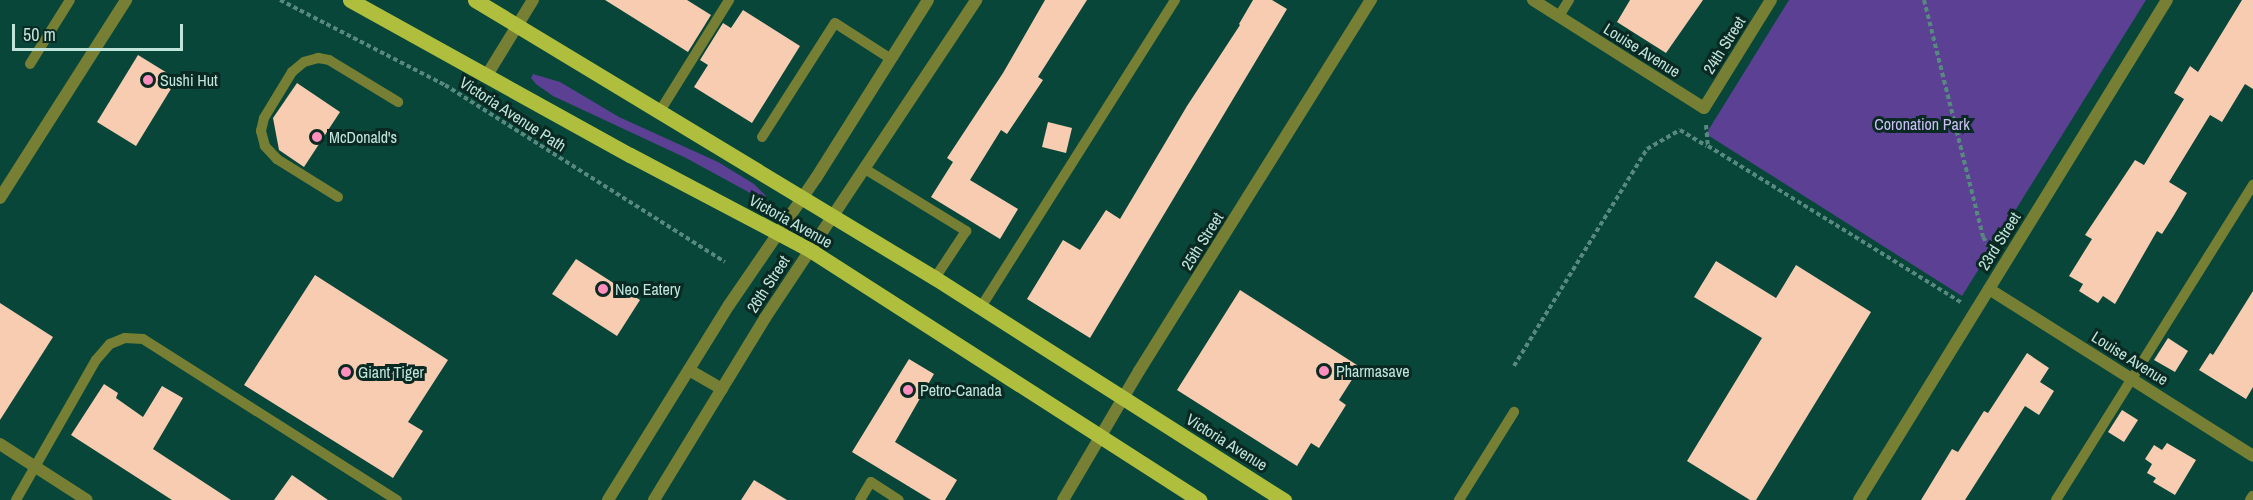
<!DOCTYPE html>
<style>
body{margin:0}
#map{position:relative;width:2253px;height:500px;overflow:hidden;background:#08463a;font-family:"Archivo Narrow",sans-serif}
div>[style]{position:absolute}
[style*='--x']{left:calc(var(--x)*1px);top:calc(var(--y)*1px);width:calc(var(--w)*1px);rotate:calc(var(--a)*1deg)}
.green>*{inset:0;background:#5b4094}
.building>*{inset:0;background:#f8ccb0}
.path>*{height:4px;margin-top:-2px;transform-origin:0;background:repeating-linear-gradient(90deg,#57897e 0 4.5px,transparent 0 7.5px)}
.service>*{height:10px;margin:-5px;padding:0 5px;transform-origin:5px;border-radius:5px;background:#767f34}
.minor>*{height:12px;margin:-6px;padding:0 6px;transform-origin:6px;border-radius:6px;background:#767f34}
.tertiary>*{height:12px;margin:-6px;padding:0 6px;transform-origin:6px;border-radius:6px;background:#767f34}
.primary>*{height:15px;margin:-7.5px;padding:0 7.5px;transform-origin:7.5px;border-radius:7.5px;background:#b0be3d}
.dots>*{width:16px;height:16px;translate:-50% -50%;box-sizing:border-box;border:3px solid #092922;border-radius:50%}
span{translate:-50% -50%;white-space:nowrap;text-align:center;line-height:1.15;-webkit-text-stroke:6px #092922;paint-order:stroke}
.street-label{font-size:16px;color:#c1e4da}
.poi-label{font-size:16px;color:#c1e4da}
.left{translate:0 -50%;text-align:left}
.park-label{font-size:16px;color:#ccbff6}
.scale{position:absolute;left:12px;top:24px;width:171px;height:27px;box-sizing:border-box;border:3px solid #c1e4da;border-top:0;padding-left:8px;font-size:18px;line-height:21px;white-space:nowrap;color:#c1e4da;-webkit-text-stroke:4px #092922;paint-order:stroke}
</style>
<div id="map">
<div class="green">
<i style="clip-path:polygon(1789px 0,2146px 0,1962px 296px,1706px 134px)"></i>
<i style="clip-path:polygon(533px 74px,560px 82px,619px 117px,718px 162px,754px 184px,766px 196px,763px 200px,686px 158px,553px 96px,536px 84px,531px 78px)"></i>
</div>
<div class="building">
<i style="clip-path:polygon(605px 0,687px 0,711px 15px,688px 52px)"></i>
<i style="clip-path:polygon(1045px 0,1087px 0,1038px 77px,1043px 80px,1007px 134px,1001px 130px,970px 180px,1018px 209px,1000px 239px,931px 197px,953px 162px,947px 158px,1003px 73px)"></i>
<i style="clip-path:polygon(1253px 0,1272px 0,1287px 9px,1090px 338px,1027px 299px,1063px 240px,1080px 250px,1106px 210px,1120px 219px,1187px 106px,1240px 25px,1239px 24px)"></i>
<i style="clip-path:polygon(1630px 0,1703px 0,1666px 53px,1617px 22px)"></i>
<i style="clip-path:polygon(2242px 0,2253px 0,2253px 89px,2245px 84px,2222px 122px,2210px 115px,2169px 182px,2187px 193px,2174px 215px,2162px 234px,2157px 231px,2115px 304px,2103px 296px,2098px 303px,2079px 291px,2083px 284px,2069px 276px,2092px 239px,2085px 235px,2135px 160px,2144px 165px,2184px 99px,2174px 93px,2190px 66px,2198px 72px)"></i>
<i style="clip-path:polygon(743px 10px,800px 46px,752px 123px,694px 87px,708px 65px,700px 60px,723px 23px,731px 28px)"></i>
<i style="clip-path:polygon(138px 55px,177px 79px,136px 146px,97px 122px)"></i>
<i style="clip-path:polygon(297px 83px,340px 112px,304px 167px,279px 150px,273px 118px)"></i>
<i style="clip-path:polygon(1048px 122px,1072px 128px,1066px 153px,1042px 147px)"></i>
<i style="clip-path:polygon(576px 259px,640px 300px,617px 336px,552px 294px)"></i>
<i style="clip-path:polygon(1716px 261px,1776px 298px,1796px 265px,1871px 312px,1756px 500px,1750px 500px,1687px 461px,1762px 338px,1694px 297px)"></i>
<i style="clip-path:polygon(315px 275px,448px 360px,408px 422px,423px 431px,393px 478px,244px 385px)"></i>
<i style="clip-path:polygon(1240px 290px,1360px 367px,1339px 400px,1346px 405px,1319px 448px,1311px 443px,1297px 466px,1177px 390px)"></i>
<i style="clip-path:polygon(2253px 291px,2253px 387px,2246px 399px,2199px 370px,2210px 353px,2213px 355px)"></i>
<i style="clip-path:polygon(0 303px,53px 337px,0 420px)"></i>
<i style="clip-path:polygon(2168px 338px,2188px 351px,2175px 372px,2154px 360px)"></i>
<i style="clip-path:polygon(2027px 353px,2049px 368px,2040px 382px,2054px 391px,2039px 415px,2025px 406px,1965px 500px,1921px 500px,1952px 449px,1958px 452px,1984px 411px,1988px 413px)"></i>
<i style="clip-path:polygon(909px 359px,934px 374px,895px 442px,957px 480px,945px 500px,931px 500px,852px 452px)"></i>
<i style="clip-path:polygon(104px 384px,118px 393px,116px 398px,143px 417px,162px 386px,183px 398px,153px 449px,231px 500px,172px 500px,71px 435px)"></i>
<i style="clip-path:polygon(2122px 410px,2138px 420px,2124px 442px,2108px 432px)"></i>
<i style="clip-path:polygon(2167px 443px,2196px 460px,2175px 495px,2153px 482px,2156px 478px,2147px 473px,2152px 464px,2145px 459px,2154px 445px,2162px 450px)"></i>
<i style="clip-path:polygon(292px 475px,328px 500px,274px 500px)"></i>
<i style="clip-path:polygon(754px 480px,787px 500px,741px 500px)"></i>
</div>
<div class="path">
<i style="--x:280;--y:0;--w:186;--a:27.3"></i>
<i style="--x:445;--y:85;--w:331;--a:32.3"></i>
<i style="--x:1924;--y:0;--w:244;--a:76"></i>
<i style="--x:1983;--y:237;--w:17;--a:57"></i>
<i style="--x:1706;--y:125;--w:21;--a:85"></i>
<i style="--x:1708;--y:146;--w:299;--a:31.7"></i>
<i style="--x:1514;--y:366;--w:255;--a:-58.5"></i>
<i style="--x:1647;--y:149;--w:38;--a:-30"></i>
<i style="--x:1680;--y:130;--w:31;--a:31"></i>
</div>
<div class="service">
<i style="--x:1559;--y:16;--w:19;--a:-58"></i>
<i style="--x:30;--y:64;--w:75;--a:-58"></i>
<i style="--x:660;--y:111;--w:131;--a:-58.1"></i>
<i style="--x:762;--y:137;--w:135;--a:-57.4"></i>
<i style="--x:835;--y:23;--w:67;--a:32.7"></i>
<i style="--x:865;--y:169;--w:119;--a:31.5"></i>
<i style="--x:966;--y:231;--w:56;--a:123.4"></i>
<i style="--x:338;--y:197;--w:72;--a:-148.1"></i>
<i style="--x:277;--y:159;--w:18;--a:-133"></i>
<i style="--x:265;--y:146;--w:16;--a:-105"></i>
<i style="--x:261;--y:131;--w:13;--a:-77"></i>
<i style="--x:264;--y:118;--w:54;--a:-58.7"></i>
<i style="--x:292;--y:72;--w:16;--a:-40"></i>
<i style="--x:304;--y:62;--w:15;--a:-16"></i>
<i style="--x:318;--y:58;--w:11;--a:10"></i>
<i style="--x:329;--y:60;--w:81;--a:31.3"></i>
<i style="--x:981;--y:307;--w:363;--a:-57.7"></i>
<i style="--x:16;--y:500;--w:161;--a:-60.3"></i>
<i style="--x:96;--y:360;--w:21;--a:-49"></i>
<i style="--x:110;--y:344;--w:16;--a:-22"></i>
<i style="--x:125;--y:338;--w:18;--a:3"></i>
<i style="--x:143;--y:339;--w:301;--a:32.4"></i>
<i style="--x:860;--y:500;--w:21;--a:-59"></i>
<i style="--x:871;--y:482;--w:33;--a:33"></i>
<i style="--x:1459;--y:500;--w:104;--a:-58"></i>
<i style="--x:2056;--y:500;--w:372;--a:-58"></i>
</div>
<div class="minor">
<i style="--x:1533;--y:0;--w:202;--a:32.3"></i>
<i style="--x:1704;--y:108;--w:127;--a:-58.2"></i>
<i style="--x:487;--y:75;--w:88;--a:-58.5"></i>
<i style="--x:0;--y:198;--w:235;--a:-57.5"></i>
<i style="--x:1989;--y:289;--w:312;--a:32.3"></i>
<i style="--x:0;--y:444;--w:103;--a:32.8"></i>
<i style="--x:1063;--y:500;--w:150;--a:-59.5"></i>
<i style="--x:1139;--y:371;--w:438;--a:-58"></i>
<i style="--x:1859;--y:500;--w:587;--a:-58.37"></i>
<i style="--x:2251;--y:500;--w:4;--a:-56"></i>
</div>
<div class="tertiary">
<i style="--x:689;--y:370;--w:38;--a:30"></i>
<i style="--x:608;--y:500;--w:229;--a:-58.2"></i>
<i style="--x:729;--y:305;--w:154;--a:-55.6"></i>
<i style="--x:816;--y:178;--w:210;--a:-57.8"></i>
<i style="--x:654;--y:500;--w:213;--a:-58.6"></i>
<i style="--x:765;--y:318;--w:382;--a:-56.4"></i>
</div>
<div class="primary">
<i style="--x:350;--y:0;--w:320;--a:29"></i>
<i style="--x:630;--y:155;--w:204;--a:27.8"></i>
<i style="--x:810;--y:250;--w:463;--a:32.7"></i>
<i style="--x:475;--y:0;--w:537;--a:31.15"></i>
<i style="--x:935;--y:278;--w:414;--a:32.5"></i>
</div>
<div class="dots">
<i style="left:148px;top:80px;background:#fe8ebb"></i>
<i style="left:317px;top:137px;background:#fe8ebb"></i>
<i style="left:603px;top:289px;background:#fe8ebb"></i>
<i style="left:1324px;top:371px;background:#fe8ebb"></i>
<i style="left:346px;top:372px;background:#fe8ebb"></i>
<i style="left:908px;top:390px;background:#fe8ebb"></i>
</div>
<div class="street-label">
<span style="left:1724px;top:45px;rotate:-58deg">24th Street</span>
<span style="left:1642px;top:50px;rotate:32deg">Louise Avenue</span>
<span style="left:513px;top:114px;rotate:33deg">Victoria Avenue Path</span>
<span style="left:791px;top:221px;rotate:29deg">Victoria Avenue</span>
<span style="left:1202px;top:241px;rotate:-58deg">25th Street</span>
<span style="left:1999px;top:241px;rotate:-58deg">23rd Street</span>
<span style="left:768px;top:284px;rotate:-57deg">26th Street</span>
<span style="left:2130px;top:358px;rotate:32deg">Louise Avenue</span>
<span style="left:1227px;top:442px;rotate:32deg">Victoria Avenue</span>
</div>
<div class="poi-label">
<span class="left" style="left:160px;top:80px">Sushi Hut</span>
<span class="left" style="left:329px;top:137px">McDonald's</span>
<span class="left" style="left:615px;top:289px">Neo Eatery</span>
<span class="left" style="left:1336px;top:371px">Pharmasave</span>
<span class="left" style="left:358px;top:372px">Giant Tiger</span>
<span class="left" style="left:920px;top:390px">Petro-Canada</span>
</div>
<div class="park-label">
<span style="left:1922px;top:124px">Coronation Park</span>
</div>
<div class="scale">50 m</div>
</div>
